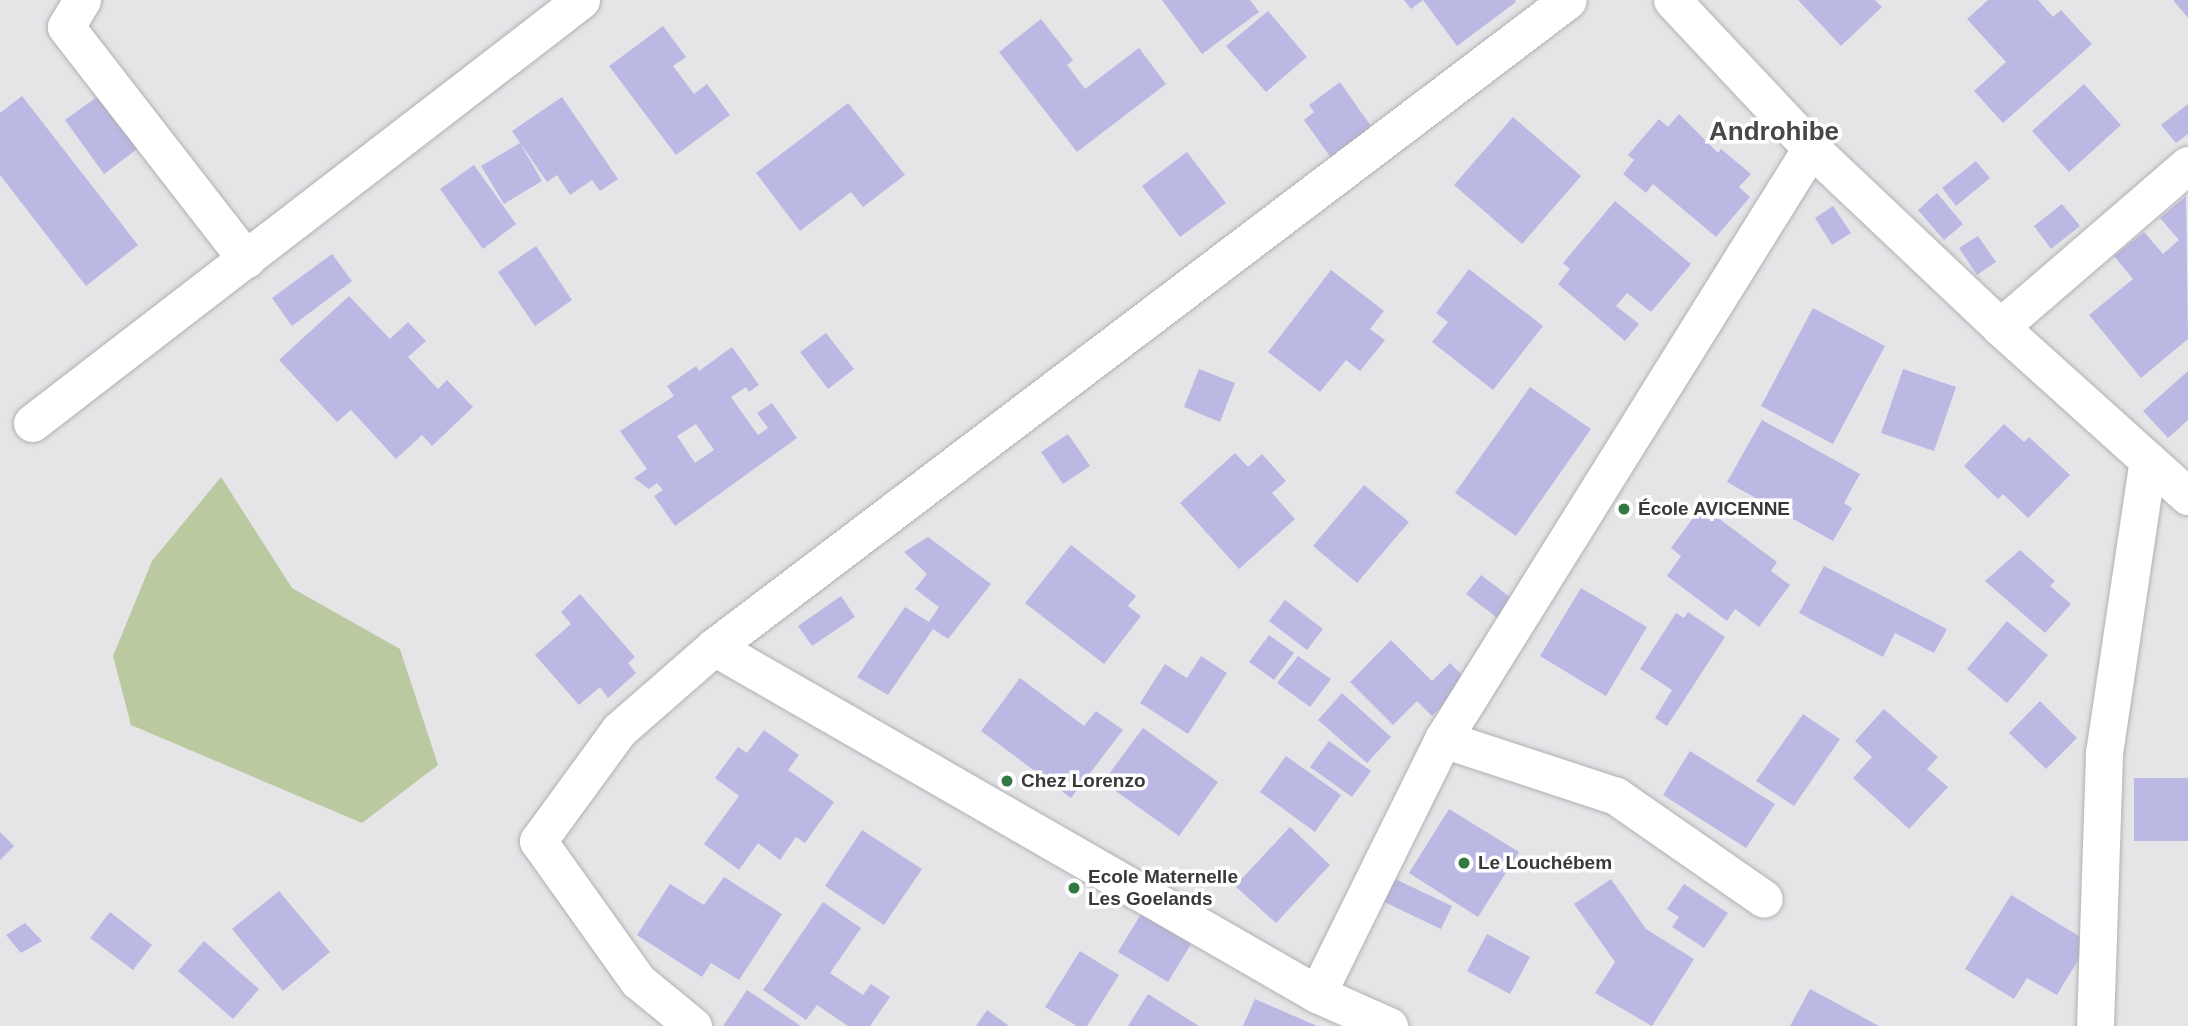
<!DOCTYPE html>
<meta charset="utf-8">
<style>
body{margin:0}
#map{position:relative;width:2188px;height:1026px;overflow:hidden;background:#e5e5e8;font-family:Helvetica,sans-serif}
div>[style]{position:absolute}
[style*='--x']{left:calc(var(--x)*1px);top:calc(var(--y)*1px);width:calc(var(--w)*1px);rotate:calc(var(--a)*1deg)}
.green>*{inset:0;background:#bbc9a0}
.building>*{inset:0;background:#bbb8e4}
.roads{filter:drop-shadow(0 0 2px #b1b1b4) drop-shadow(0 0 2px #b1b1b4)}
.minor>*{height:37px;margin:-18.5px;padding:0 18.5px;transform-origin:18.5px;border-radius:18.5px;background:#fff}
.dots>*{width:19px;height:19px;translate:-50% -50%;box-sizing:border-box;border:4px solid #fff;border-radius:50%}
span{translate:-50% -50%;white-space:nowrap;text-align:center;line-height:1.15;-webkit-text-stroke:7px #fff;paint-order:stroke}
.poi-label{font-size:19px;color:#39393a;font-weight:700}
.left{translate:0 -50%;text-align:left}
.district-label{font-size:26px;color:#474649;font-weight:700}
</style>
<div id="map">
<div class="green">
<i style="clip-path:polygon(221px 477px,292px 588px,400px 649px,438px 765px,362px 823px,131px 725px,113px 656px,152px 561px)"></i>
</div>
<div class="building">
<i style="clip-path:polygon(1162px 0,1250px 0,1259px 12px,1202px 54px)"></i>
<i style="clip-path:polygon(1404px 0,1515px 0,1516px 2px,1457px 46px,1423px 0,1411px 9px)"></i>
<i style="clip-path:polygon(1798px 0,1875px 0,1882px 7px,1841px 46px)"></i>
<i style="clip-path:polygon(1988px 0,2038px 0,2053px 17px,2061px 10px,2092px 44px,2003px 123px,1974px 91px,2006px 62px,1967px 19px)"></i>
<i style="clip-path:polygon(2173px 0,2188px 0,2188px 18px)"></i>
<i style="clip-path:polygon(1268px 11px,1307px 57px,1266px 92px,1226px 46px)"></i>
<i style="clip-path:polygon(1041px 19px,1073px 60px,1067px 65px,1085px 89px,1139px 48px,1166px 84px,1077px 152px,999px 52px)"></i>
<i style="clip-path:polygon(663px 26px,686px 57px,673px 66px,694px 94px,707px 84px,730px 115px,676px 155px,609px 66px)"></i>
<i style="clip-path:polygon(1340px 82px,1375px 132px,1334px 162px,1304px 120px,1314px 112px,1309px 105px)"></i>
<i style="clip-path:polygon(2084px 84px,2121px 125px,2069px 172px,2032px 131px)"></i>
<i style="clip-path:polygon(101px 94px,140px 147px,104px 174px,65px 120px)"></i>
<i style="clip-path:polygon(22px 96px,138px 245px,86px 286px,0 175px,0 113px)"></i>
<i style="clip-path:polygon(562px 97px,618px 179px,600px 191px,592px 180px,570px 195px,557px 175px,547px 182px,512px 131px)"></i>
<i style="clip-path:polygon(848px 103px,905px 175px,863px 207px,851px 192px,800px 231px,756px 173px)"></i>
<i style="clip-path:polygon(2188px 104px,2188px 134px,2176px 143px,2161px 125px)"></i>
<i style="clip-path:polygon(1679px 114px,1718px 153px,1721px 149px,1751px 174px,1739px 187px,1750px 197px,1716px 237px,1653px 184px,1646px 193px,1623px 174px,1634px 160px,1628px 155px,1659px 119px,1668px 127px)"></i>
<i style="clip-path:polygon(1513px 117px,1581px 176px,1522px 244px,1454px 185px)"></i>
<i style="clip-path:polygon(520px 143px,542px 181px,504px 204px,481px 166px)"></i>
<i style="clip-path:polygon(1187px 152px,1226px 203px,1180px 237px,1142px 186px)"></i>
<i style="clip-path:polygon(1976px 161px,1990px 178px,1956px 206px,1942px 188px)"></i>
<i style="clip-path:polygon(474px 165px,516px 224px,483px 249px,440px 189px)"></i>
<i style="clip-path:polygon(1937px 193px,1963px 224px,1944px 240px,1918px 210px)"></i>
<i style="clip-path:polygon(2186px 196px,2188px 339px,2141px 378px,2089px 315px,2133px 279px,2114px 256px,2144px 232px,2163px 254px,2179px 240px,2160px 218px)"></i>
<i style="clip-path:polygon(1615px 201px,1691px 264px,1651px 312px,1627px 293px,1616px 306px,1639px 324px,1625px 341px,1558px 284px,1570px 269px,1563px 263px)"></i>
<i style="clip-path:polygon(2062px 204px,2080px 226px,2051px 249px,2034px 226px)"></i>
<i style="clip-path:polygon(1833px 206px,1851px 233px,1832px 245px,1815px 218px)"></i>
<i style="clip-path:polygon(1978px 236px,1996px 262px,1977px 275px,1959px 248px)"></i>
<i style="clip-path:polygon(536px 246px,572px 300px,535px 326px,498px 272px)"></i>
<i style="clip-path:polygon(332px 254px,352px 281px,292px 326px,272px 298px)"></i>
<i style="clip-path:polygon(1469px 269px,1543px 326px,1493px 390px,1432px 342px,1448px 322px,1436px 313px)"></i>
<i style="clip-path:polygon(1331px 270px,1384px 311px,1370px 329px,1385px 340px,1360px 371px,1346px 360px,1320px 392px,1268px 352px)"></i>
<i style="clip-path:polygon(349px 296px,390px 339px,408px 322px,426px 341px,408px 357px,438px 389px,447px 380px,473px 407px,432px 446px,422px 435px,396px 459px,351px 410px,337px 422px,279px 360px)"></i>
<i style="clip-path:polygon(1813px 308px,1885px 346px,1833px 444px,1761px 406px)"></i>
<i style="clip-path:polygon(826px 333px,854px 369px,828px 389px,800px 352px)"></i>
<i style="clip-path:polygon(evenodd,732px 347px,759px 385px,749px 392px,746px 387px,731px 397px,758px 435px,768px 428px,757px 413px,772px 403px,797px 438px,675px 526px,654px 496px,663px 490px,657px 483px,649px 489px,634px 478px,647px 469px,620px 431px,674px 396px,667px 386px,696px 366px,699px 371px,732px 347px,696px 424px,714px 450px,695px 463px,677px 436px,696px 424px)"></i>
<i style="clip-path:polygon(1199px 369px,1235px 383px,1220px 422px,1184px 407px)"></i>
<i style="clip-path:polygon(1903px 369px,1956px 387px,1934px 451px,1881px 433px)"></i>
<i style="clip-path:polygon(2188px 371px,2188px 420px,2168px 438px,2143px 411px)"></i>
<i style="clip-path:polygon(1530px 387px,1591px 429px,1516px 536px,1455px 493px)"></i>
<i style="clip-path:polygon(1762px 420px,1860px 474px,1844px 503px,1852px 508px,1833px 541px,1727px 482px)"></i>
<i style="clip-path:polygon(2004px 424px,2024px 442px,2029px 437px,2070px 475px,2028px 518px,2003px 494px,1998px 499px,1964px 466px)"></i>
<i style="clip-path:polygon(1068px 434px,1090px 466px,1063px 484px,1041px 452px)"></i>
<i style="clip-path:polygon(1235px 453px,1248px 467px,1262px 454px,1286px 481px,1272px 493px,1295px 519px,1239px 569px,1180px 503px)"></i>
<i style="clip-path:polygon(1364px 485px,1409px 522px,1357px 583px,1313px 546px)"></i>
<i style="clip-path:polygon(1702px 506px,1777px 562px,1771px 571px,1790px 585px,1759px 627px,1735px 609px,1727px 621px,1667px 576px,1681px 556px,1671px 548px)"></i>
<i style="clip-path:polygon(928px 537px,991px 584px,948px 639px,933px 629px,888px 695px,857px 677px,905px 607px,929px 622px,939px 607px,915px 589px,927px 574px,904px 552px)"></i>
<i style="clip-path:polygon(1071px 545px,1136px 596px,1128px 606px,1141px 616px,1104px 664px,1025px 603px)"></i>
<i style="clip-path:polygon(2020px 550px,2055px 581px,2050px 586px,2071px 604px,2045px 633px,1985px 581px)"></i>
<i style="clip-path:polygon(1824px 566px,1947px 629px,1934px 653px,1895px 633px,1883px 657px,1799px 613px)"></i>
<i style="clip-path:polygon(1481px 575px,1515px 601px,1500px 620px,1466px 594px)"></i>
<i style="clip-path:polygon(1581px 588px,1647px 627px,1606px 696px,1540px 656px)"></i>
<i style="clip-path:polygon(580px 594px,635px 657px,628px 663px,636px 673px,608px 698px,600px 687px,579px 705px,535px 655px,571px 624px,561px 612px)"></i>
<i style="clip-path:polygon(841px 596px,855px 617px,812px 646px,798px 626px)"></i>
<i style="clip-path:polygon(1285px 600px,1323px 629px,1307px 650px,1269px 621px)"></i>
<i style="clip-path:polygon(1688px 612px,1725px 637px,1667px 726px,1655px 718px,1672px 690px,1640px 669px,1676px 613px,1684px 618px)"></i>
<i style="clip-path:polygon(2007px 621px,2048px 655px,2007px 703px,1967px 669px)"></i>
<i style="clip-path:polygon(1269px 635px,1294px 653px,1274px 680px,1249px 662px)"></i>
<i style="clip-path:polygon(1391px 640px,1432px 681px,1450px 663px,1468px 681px,1432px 716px,1417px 701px,1393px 725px,1350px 682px)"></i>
<i style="clip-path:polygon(1201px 656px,1227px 673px,1188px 734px,1140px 703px,1165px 664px,1187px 678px)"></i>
<i style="clip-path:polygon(1298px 656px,1331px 679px,1310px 707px,1277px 683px)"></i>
<i style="clip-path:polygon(1020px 678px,1084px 726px,1096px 711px,1123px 730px,1071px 798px,981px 731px)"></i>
<i style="clip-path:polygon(1342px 693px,1391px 737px,1367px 763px,1318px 720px)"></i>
<i style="clip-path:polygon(2040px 701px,2077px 738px,2046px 769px,2009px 733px)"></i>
<i style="clip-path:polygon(1884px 709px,1938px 757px,1927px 769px,1948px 787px,1909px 829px,1853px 778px,1872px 757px,1855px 741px)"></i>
<i style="clip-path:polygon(1803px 714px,1840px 739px,1794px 806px,1756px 781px)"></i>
<i style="clip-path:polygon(1143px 728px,1218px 782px,1179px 836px,1103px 782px)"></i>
<i style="clip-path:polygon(764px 730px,799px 755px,788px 770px,834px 802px,805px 843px,796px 837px,780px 860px,758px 843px,739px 870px,704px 844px,739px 796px,715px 778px,738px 747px,747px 753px)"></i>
<i style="clip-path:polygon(1329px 741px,1371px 771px,1352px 797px,1310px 767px)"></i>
<i style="clip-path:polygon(1690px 751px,1775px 804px,1746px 848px,1663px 795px)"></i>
<i style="clip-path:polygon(1286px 756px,1341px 795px,1315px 832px,1260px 792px)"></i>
<i style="clip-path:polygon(2134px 778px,2188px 778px,2188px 841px,2134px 841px)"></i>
<i style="clip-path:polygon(1449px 809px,1519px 852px,1478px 917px,1409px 873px)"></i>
<i style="clip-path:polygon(1290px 827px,1330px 865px,1276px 923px,1235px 886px)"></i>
<i style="clip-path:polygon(862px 830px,922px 869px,884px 925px,825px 886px)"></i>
<i style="clip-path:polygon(0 832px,14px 846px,0 860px)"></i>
<i style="clip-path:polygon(724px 877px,782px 914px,739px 980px,711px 963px,702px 977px,637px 935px,670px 884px,704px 905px)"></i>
<i style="clip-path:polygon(1391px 877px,1452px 906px,1441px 929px,1380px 900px)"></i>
<i style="clip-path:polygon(1611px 879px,1646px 929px,1694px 959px,1652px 1026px,1595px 993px,1615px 962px,1574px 904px)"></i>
<i style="clip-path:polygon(1684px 884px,1728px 913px,1704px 948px,1672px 927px,1679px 917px,1667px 909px)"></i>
<i style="clip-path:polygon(279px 891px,330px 952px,283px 991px,232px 929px)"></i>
<i style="clip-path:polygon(2011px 895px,2089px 942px,2057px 995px,2027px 978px,2014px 999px,1965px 969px)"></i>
<i style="clip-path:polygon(823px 902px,861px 928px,830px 973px,863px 995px,871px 984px,890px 997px,870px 1026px,848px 1026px,817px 1005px,806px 1020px,763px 990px)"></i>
<i style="clip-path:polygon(110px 912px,152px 945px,133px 970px,90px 938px)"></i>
<i style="clip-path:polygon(1141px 914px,1191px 944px,1168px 982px,1118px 952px)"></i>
<i style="clip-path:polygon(25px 923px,42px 941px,21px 953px,6px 935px)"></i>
<i style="clip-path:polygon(1487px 934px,1530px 957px,1510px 994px,1467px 971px)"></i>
<i style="clip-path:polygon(204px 941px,259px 989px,233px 1019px,178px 971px)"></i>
<i style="clip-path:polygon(1080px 951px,1119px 975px,1087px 1026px,1077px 1026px,1045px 1007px)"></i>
<i style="clip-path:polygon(1810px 989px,1879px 1026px,1790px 1026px)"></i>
<i style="clip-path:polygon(747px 990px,801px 1026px,723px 1026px)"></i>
<i style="clip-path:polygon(1148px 994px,1199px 1026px,1128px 1026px)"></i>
<i style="clip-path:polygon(1255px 999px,1317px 1026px,1243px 1026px)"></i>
<i style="clip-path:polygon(987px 1010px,1009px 1026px,976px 1026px)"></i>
</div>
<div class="roads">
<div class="minor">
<i style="--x:82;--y:0;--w:31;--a:121"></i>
<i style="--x:66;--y:27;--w:294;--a:52.2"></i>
<i style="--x:1672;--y:0;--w:203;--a:46.8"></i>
<i style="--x:1811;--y:148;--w:260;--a:43.4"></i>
<i style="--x:2000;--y:327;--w:253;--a:42"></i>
<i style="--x:2000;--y:327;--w:248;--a:-40.8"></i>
<i style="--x:32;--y:423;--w:693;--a:-37.61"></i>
<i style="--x:714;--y:647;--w:696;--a:29.92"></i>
<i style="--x:1317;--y:994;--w:284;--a:-63.7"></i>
<i style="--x:1443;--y:739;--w:696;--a:-58.09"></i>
<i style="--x:1443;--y:739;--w:182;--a:18.2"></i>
<i style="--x:1616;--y:796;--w:180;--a:34.8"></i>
<i style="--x:1317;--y:994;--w:79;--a:24"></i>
<i style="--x:693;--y:1026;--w:71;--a:-140.7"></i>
<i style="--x:638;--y:981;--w:172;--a:-125.5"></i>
<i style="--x:538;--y:841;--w:137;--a:-53.9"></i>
<i style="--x:619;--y:730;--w:126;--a:-41.1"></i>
<i style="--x:714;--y:647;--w:1071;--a:-37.15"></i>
<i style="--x:2095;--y:1026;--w:273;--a:-88.1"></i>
<i style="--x:2104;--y:753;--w:296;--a:-81.5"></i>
</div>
</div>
<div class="dots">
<i style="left:1624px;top:509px;background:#317844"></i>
<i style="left:1007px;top:781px;background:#317844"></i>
<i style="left:1464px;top:863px;background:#317844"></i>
<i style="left:1074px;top:888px;background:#317844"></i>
</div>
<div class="poi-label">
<span class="left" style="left:1638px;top:509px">École AVICENNE</span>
<span class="left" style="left:1021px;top:781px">Chez Lorenzo</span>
<span class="left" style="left:1478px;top:863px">Le Louchébem</span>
<span class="left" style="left:1088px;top:888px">Ecole Maternelle<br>Les Goelands</span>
</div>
<div class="district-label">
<span style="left:1774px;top:132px">Androhibe</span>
</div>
</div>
